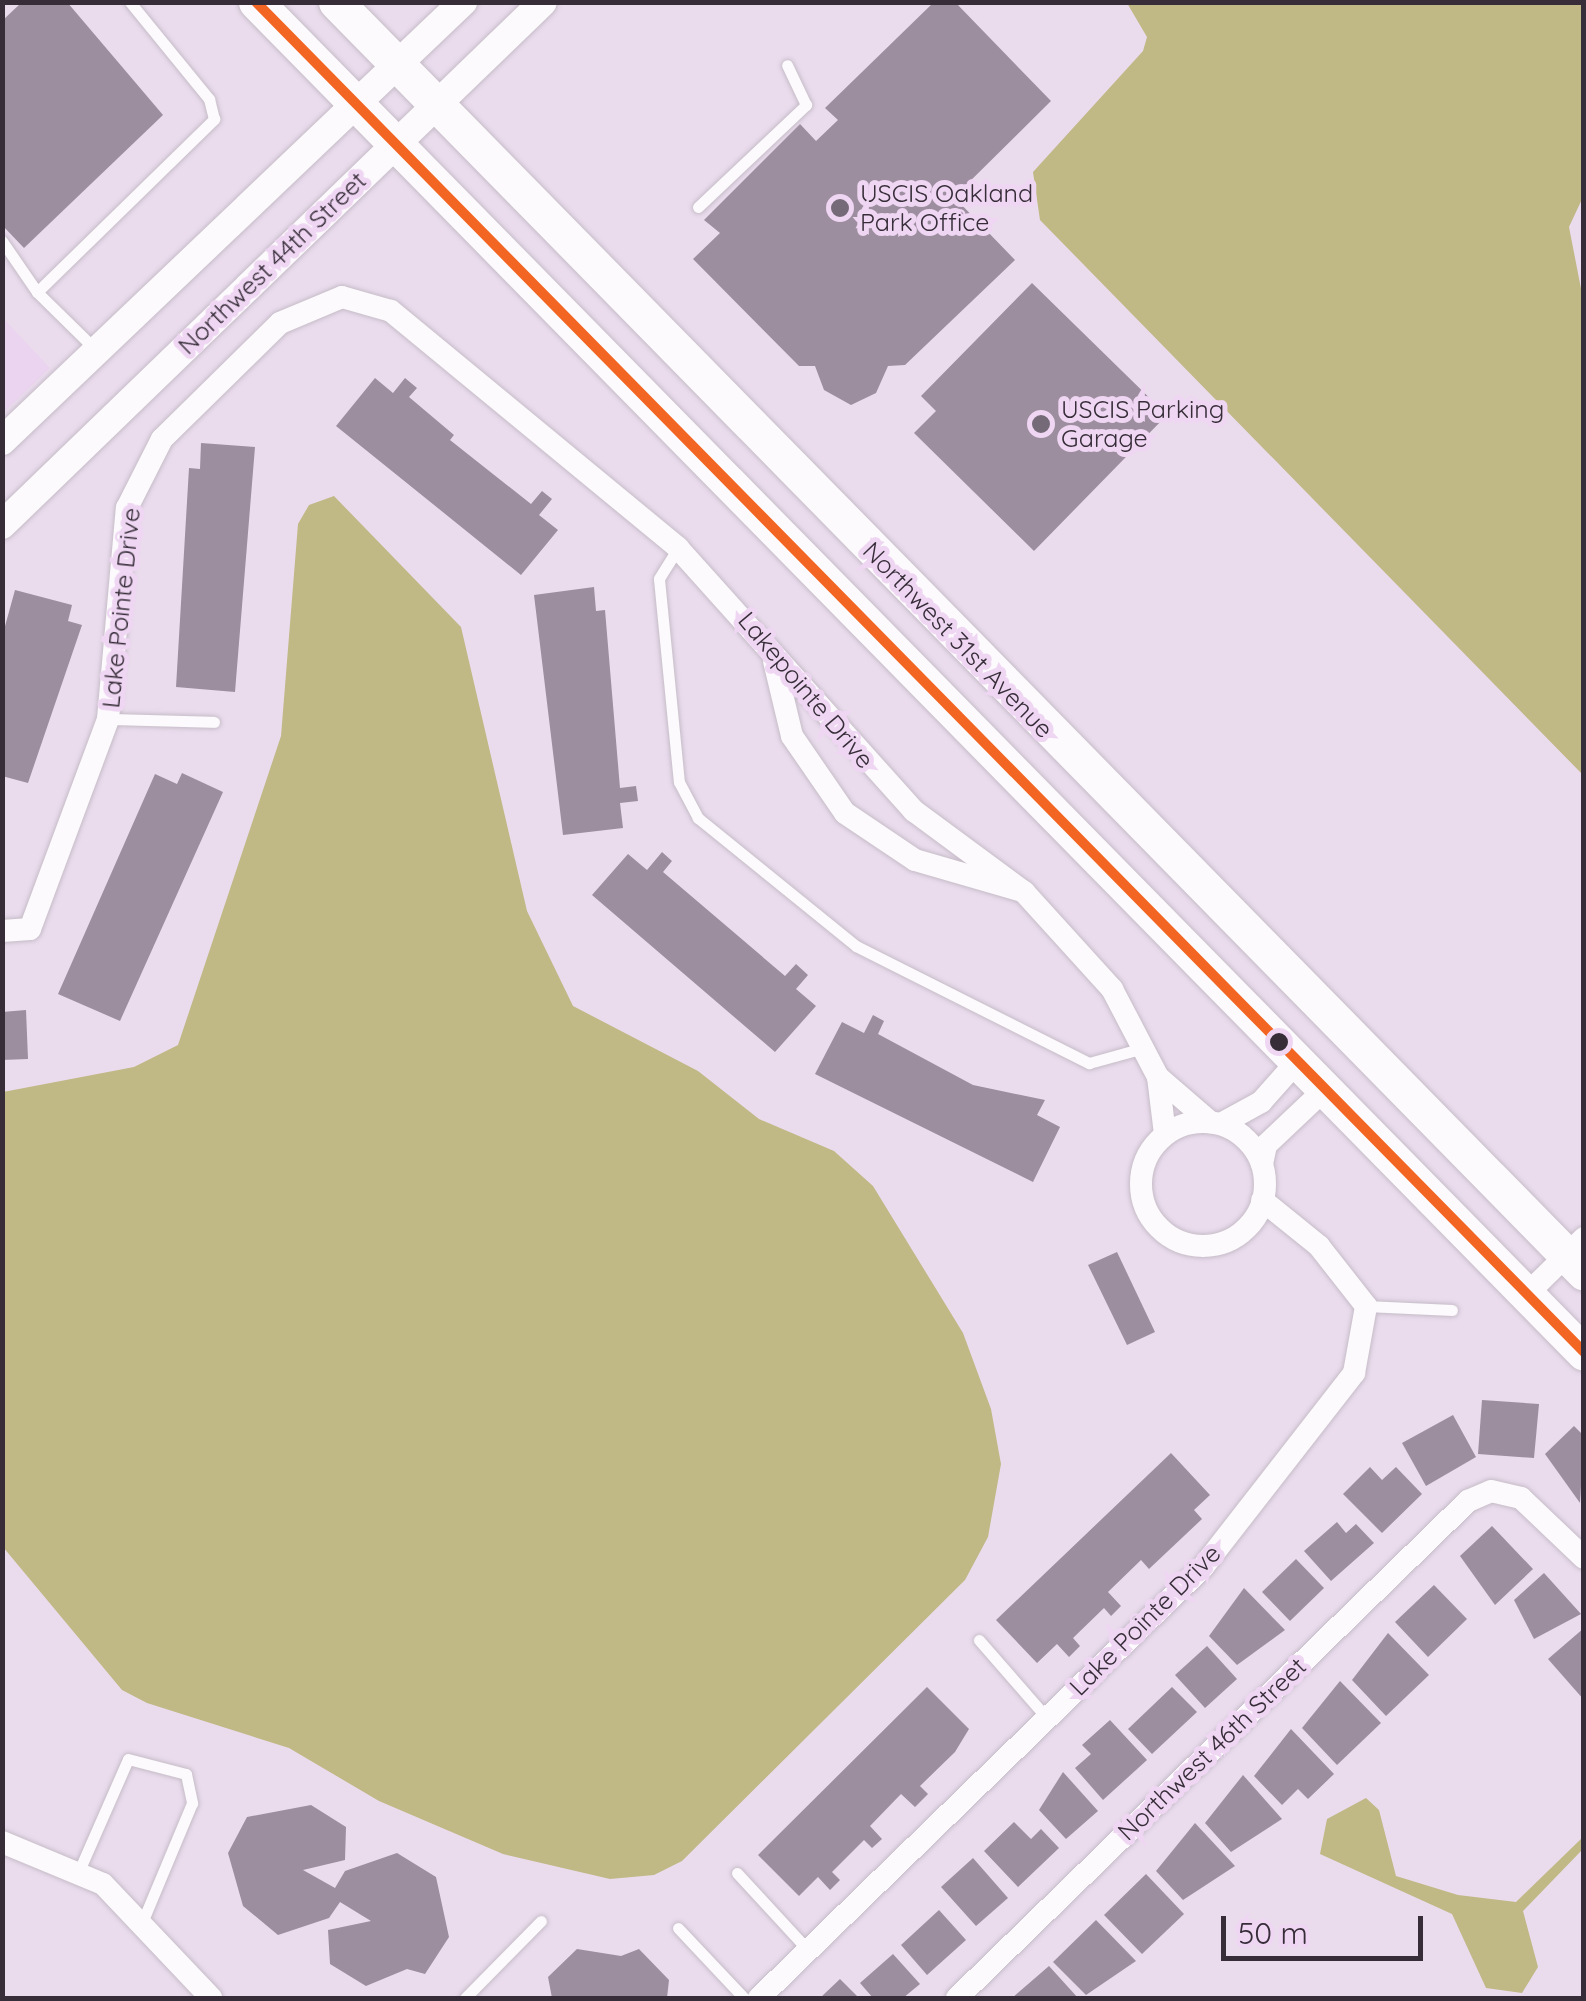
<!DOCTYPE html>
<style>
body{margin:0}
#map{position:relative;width:1586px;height:2001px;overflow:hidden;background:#eadced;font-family:Quicksand,sans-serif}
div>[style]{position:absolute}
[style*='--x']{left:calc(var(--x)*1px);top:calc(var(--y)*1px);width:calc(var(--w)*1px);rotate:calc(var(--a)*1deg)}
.built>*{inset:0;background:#ebd4ef}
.water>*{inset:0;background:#c0b885}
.building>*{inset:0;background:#9c8d9f}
.roads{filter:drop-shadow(0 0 2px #c6bcc8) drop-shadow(0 0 2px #c6bcc8)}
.service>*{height:11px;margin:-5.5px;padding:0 5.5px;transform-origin:5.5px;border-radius:5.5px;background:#fcfafc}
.minor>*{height:22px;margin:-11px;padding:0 11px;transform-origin:11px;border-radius:11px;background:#fcfafc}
.minor>.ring{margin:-11px;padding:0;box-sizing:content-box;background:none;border:22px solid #fcfafc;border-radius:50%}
.tertiary>*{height:28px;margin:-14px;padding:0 14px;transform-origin:14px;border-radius:14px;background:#fcfafc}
.primary>*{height:35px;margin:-17.5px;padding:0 17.5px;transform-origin:17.5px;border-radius:17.5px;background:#fcfafc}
.bus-1>*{height:10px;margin:-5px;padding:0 5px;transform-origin:5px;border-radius:5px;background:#f26522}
.dots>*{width:28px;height:28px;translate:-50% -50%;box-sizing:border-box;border:5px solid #efd6f3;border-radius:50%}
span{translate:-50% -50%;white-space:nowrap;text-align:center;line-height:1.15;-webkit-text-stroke:10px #efd6f3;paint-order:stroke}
.poi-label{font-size:25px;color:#362d38}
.left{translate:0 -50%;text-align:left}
.street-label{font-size:25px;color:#362d38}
.frame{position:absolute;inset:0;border:5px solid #362d38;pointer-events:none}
.scale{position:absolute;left:1221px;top:1916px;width:202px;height:45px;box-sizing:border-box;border:5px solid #362d38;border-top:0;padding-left:12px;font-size:30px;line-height:35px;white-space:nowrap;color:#362d38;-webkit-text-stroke:8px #efd6f3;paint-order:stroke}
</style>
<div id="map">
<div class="built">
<i style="clip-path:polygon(3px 318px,50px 368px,3px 413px)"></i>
</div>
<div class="water">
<i style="clip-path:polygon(1127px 3px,1583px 3px,1583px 197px,1569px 227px,1584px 304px,1583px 775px,1040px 220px,1033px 172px,1143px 51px,1147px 37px)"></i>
<i style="clip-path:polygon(334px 496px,461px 627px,527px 911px,573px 1006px,698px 1071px,759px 1119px,834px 1151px,873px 1186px,963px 1333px,991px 1409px,1001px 1464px,988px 1537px,965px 1580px,682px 1861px,654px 1875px,610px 1879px,503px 1854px,379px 1801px,289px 1748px,147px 1703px,122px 1690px,3px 1547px,3px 1092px,134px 1067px,178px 1045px,281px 736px,298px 524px,309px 505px)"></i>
<i style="clip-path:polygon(1366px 1798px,1379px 1810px,1396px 1876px,1458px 1895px,1516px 1902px,1583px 1837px,1583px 1849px,1523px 1911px,1538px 1967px,1522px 1993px,1486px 1988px,1452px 1914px,1320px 1854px,1327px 1819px)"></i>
</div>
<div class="building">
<i style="clip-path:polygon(22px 2px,67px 2px,163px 115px,24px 248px,2px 225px,2px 21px)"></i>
<i style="clip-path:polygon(934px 2px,955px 2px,1051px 101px,954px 197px,1015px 260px,905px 365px,888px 366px,876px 393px,851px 405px,824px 390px,815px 366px,799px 366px,693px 259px,720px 233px,704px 220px,800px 124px,816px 141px,838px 120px,825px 108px)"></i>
<i style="clip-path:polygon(1032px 283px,1167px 415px,1034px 551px,914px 433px,936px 411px,921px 396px)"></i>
<i style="clip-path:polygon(375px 378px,393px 393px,405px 378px,417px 388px,409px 397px,454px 435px,450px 440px,531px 504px,542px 491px,552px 499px,539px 515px,558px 530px,521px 575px,336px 426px)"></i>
<i style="clip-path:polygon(201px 443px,255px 447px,235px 692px,176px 687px,189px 468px,200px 469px)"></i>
<i style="clip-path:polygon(594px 587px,596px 611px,605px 610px,620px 788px,636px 786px,638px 801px,620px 803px,623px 828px,563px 835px,534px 595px)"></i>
<i style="clip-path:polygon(15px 590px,72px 605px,68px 621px,82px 625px,28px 783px,2px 776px,2px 637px)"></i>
<i style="clip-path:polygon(182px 773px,223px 792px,120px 1021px,58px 994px,155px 774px,177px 784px)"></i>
<i style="clip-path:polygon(662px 852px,672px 861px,663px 872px,785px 976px,796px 964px,808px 975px,796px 989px,816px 1006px,775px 1052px,592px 895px,628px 854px,647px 870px)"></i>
<i style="clip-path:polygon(26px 1010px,28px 1059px,2px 1060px,2px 1012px)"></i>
<i style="clip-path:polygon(873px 1015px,884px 1021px,878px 1034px,973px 1085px,1045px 1100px,1037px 1115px,1060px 1127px,1033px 1182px,815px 1074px,842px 1022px,864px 1033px)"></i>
<i style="clip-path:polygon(1117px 1252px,1155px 1332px,1127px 1345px,1088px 1265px)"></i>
<i style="clip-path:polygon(1482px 1400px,1539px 1404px,1534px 1458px,1478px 1454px)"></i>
<i style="clip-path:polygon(1453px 1415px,1476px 1457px,1426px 1486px,1402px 1443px)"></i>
<i style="clip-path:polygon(1574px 1426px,1584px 1436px,1580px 1503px,1545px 1454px)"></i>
<i style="clip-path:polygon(1171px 1453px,1210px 1495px,1194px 1510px,1202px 1519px,1149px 1569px,1141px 1560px,1108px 1592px,1121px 1606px,1111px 1616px,1104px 1608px,1073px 1638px,1080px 1646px,1069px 1657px,1057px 1644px,1037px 1663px,996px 1620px)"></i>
<i style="clip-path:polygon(1370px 1467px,1382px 1480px,1396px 1467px,1422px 1494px,1382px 1533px,1343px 1494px)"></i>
<i style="clip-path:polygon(1337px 1522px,1346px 1533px,1356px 1524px,1374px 1543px,1331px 1581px,1304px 1551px)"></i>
<i style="clip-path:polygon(1492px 1526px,1533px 1569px,1495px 1605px,1460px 1556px)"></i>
<i style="clip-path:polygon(1296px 1559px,1324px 1588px,1290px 1621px,1262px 1592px)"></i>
<i style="clip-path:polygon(1544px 1573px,1581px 1614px,1534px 1639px,1514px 1600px)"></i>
<i style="clip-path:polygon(1434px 1585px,1467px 1619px,1428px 1657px,1395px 1622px)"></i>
<i style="clip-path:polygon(1244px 1588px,1285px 1630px,1237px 1665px,1209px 1636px)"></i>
<i style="clip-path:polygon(1584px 1628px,1584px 1700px,1548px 1659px)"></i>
<i style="clip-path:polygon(1388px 1633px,1429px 1675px,1386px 1716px,1352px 1680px)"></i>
<i style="clip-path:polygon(1207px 1646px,1237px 1679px,1205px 1708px,1175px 1675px)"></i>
<i style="clip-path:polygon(1340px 1681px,1381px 1723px,1337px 1765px,1302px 1728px)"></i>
<i style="clip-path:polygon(927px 1687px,969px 1729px,955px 1752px,920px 1786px,928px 1794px,915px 1807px,901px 1794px,870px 1826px,882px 1839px,872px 1848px,864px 1840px,832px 1872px,840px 1880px,830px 1890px,818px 1877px,799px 1896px,758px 1855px)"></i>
<i style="clip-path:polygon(1172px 1687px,1197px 1712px,1152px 1754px,1128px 1729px)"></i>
<i style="clip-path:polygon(1110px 1720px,1147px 1760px,1103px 1800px,1075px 1768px,1091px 1754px,1082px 1745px)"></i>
<i style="clip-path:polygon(1291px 1729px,1334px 1774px,1308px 1799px,1298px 1789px,1282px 1805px,1254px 1776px)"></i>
<i style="clip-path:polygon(1063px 1772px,1098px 1811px,1066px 1839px,1039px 1810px)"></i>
<i style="clip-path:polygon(1243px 1775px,1282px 1819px,1231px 1852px,1205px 1823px)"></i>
<i style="clip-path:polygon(311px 1805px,346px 1827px,345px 1860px,303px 1870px,335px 1888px,345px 1871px,397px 1853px,436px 1877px,449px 1937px,425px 1974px,407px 1969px,366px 1986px,330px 1964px,328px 1930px,371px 1921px,340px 1902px,329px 1918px,278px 1935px,243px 1906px,228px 1853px,247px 1817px)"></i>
<i style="clip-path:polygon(1014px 1822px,1031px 1839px,1041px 1829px,1059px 1848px,1018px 1887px,984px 1851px)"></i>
<i style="clip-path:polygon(1195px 1823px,1235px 1866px,1183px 1900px,1156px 1871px)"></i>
<i style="clip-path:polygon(973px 1858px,1008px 1898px,976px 1926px,941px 1887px)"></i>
<i style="clip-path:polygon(1146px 1874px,1184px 1914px,1142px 1954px,1104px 1915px)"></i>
<i style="clip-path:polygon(939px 1910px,966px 1940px,927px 1975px,901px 1945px)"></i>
<i style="clip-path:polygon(1096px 1920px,1136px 1961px,1086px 1995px,1053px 1962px)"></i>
<i style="clip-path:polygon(577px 1949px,621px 1956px,639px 1949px,669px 1980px,667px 1998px,552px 1998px,548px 1977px)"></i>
<i style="clip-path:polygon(893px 1954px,920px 1984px,903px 1998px,873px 1998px,860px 1983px)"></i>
<i style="clip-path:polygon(1049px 1966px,1078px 1998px,1012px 1998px)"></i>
<i style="clip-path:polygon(840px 1979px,859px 1998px,820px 1998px)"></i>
</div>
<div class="roads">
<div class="service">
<i style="--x:698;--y:207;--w:149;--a:-43.4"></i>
<i style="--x:806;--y:105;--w:44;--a:-115.4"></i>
<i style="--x:2;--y:241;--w:62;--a:55.5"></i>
<i style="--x:96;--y:350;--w:83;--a:-135.5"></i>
<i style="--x:37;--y:292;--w:248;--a:-44.3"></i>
<i style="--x:214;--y:119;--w:21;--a:-104"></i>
<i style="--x:209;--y:99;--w:125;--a:-129.2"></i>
<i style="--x:678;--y:548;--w:36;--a:122"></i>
<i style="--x:659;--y:579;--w:204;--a:84.4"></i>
<i style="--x:679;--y:782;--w:41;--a:62.2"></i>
<i style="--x:698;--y:818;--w:203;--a:39"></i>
<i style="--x:856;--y:946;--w:261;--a:26.7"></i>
<i style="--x:1089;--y:1063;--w:53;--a:-15.4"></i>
<i style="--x:108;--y:719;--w:106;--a:1.6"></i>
<i style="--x:1366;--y:1306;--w:86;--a:2.7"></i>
<i style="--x:979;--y:1640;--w:103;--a:48.9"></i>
<i style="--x:78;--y:1873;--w:124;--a:-66.3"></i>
<i style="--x:128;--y:1759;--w:60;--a:14.5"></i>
<i style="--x:186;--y:1774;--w:30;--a:78"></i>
<i style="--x:192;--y:1803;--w:132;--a:112.7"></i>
<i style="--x:737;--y:1873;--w:105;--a:47.3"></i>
<i style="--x:678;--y:1928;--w:96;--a:46.7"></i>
<i style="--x:465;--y:1998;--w:108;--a:-45.4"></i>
</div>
<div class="minor">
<i style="--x:774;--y:661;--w:77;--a:76.5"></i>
<i style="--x:792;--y:736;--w:93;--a:55.5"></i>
<i style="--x:845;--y:813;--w:84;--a:33.9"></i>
<i style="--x:915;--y:860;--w:108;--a:16.1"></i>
<i style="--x:2;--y:931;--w:28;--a:-4"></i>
<i style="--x:30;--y:929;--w:224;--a:-69.6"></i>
<i style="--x:108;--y:719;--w:212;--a:-84.9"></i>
<i style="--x:127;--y:508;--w:77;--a:-63.1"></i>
<i style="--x:162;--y:439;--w:165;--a:-44.5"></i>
<i style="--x:280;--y:323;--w:67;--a:-22.8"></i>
<i style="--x:342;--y:297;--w:51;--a:15.9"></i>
<i style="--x:391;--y:311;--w:372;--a:39.5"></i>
<i style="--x:678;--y:548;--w:353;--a:48.1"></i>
<i style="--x:914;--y:811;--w:137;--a:36.4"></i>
<i style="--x:1024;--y:892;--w:131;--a:47.8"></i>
<i style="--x:1112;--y:989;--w:99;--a:62.4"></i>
<i style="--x:1158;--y:1077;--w:69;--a:40.9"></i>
<i style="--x:1158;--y:1077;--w:57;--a:83"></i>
<i class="ring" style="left:1141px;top:1122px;width:102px;height:102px"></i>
<i style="--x:1221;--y:1124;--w:46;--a:-28.8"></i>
<i style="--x:1261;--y:1102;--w:50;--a:-48.3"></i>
<i style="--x:1262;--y:1164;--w:19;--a:-78"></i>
<i style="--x:1266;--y:1145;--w:76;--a:-43.4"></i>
<i style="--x:1524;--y:1297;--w:84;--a:-44.5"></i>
<i style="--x:2;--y:1842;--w:109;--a:22.6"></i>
<i style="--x:103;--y:1884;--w:157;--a:46.5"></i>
<i style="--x:759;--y:1998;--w:619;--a:-44.15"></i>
<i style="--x:1203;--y:1567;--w:246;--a:-52.1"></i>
<i style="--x:1354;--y:1373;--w:68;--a:-79.8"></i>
<i style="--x:1366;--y:1306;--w:76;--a:-128.1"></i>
<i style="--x:1319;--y:1246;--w:73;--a:-141.1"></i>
<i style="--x:957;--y:1998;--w:713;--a:-44.2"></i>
<i style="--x:1468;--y:1501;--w:25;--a:-23"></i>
<i style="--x:1491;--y:1491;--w:31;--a:13"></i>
<i style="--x:1521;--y:1498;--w:87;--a:43.6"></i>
</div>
<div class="tertiary">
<i style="--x:2;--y:441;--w:637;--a:-43.6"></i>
<i style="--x:2;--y:525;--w:752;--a:-44.03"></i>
</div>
<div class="primary">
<i style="--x:256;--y:2;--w:1894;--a:45.49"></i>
<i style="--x:336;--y:2;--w:1781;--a:45.52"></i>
</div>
</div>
<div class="bus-1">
<i style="--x:256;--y:2;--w:1894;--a:45.47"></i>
</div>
<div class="dots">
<i style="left:840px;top:208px;background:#756a77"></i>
<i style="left:1041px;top:424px;background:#756a77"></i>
<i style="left:1279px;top:1042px;background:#362d38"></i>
</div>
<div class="poi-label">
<span class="left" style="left:860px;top:208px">USCIS Oakland<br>Park Office</span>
<span class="left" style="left:1061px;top:424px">USCIS Parking<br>Garage</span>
</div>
<div class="street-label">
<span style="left:272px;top:263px;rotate:-44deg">Northwest 44th Street</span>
<span style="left:121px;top:608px;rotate:-84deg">Lake Pointe Drive</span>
<span style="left:958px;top:640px;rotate:46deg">Northwest 31st Avenue</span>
<span style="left:806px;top:690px;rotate:50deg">Lakepointe Drive</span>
<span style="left:1145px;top:1620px;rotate:-45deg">Lake Pointe Drive</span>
<span style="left:1212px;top:1749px;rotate:-44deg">Northwest 46th Street</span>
</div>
<div class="frame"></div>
<div class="scale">50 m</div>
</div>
